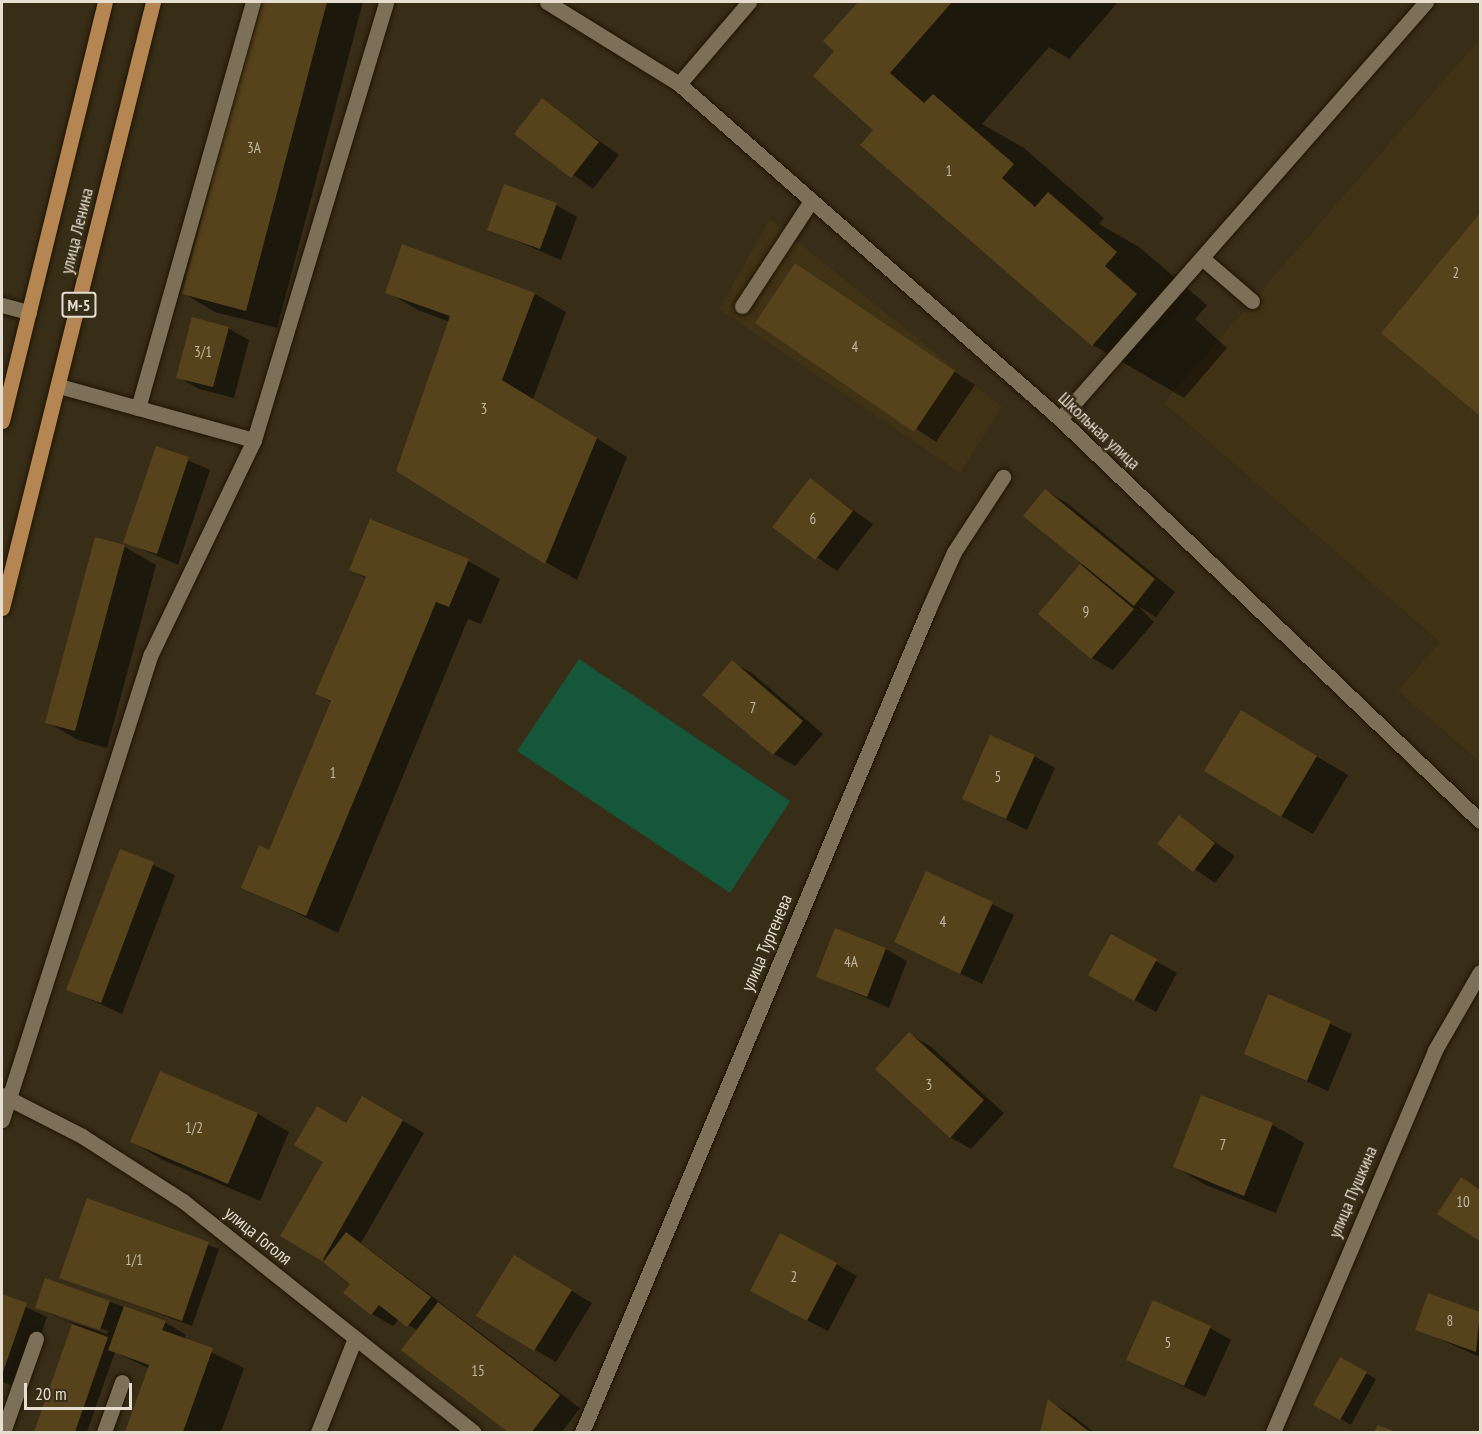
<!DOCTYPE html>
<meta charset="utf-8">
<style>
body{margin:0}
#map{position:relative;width:1482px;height:1434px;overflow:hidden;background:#382d17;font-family:"PT Sans Narrow",sans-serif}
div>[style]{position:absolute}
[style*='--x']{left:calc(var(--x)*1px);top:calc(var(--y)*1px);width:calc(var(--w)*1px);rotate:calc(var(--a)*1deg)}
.built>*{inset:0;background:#403215}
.green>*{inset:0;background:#16563b}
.shadow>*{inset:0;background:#0007}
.building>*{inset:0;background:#56431b}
.roads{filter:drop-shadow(0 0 2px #1f1501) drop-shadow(0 0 2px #1f1501)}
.service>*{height:15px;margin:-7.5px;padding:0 7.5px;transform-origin:7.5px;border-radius:7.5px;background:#7c7058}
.minor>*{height:15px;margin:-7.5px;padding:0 7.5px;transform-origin:7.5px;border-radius:7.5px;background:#7c7058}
.primary>*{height:15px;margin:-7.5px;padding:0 7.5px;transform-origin:7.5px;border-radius:7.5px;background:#b58651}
span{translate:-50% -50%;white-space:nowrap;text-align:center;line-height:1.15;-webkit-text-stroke:5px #382d17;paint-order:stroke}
.number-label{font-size:15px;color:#c1b7a4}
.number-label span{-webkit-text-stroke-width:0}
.shield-label span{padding:2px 4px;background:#382d17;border:2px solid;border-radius:4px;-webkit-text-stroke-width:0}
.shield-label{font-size:16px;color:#e5ded1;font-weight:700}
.street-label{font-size:18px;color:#e5ded1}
.frame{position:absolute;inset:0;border:3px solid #e5ded1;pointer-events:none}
.scale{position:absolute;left:24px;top:1383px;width:108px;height:27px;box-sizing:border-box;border:3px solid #e5ded1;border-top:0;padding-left:8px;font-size:18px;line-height:21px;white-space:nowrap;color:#e5ded1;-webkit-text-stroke:4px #382d17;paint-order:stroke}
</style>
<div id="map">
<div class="built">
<i style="clip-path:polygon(1479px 40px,1480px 42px,1480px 762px,1398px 691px,1440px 642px,1164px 403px)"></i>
<i style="clip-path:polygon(770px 219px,1002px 407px,960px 473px,719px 309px)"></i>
</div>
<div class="green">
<i style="clip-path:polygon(579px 659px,790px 801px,730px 893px,517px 751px)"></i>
</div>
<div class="shadow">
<i style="clip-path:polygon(260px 2px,363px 2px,277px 328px,215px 312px,183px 293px)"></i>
<i style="clip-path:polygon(860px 2px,1118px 2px,1069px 59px,1049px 47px,982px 124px,1024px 148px,1104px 218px,1099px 224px,1139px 247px,1207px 305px,1195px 319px,1227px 348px,1184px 398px,1093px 345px,862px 145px,876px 129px,837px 51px,825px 41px)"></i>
<i style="clip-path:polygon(542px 100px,619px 155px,593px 189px,517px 134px)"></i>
<i style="clip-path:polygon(556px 205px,577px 217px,561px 260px,489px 229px)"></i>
<i style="clip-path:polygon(1480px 216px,1480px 414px,1383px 333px)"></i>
<i style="clip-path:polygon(403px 246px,535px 294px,566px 312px,533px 399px,627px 457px,577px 580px,546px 562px,450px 322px,418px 310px,387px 292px)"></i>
<i style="clip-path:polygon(816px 278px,975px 385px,936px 442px,757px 323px)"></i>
<i style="clip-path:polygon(228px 328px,249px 340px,234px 398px,199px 389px,178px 377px)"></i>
<i style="clip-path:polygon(157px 447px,210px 470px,178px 565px,125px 542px)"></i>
<i style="clip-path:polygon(810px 480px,873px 524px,837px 571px,774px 527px)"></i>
<i style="clip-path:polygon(1046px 491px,1067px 503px,1175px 592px,1156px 617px,1138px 606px,1154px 622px,1113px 670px,1092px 658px,1040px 614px,1083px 563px)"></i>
<i style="clip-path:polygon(371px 521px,468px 561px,500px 579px,481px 624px,468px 619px,338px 933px,243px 887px,270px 852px,332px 703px,317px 694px,367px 579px,351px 570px)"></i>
<i style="clip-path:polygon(96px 539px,125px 547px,156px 565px,107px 748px,78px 740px,47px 722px)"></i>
<i style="clip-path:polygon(732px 662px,753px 674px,823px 734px,795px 766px,774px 754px,704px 695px)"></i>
<i style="clip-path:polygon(1272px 730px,1348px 775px,1313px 834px,1281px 816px)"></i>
<i style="clip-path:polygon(1034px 756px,1055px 768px,1027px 830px,963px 798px)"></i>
<i style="clip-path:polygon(1179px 817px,1235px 856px,1215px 883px,1159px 844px)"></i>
<i style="clip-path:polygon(121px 851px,175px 875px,122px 1014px,68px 989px)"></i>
<i style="clip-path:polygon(927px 873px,1014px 915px,982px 984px,896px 942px)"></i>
<i style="clip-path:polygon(1112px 936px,1177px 973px,1156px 1012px,1090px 975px)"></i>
<i style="clip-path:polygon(886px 949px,907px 961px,889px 1008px,817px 976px)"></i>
<i style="clip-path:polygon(1269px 996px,1352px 1034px,1328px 1091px,1246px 1054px)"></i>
<i style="clip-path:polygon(909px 1034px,930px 1046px,1004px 1113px,971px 1149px,950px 1137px)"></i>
<i style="clip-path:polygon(160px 1073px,258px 1114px,289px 1132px,260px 1201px,163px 1160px,132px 1142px)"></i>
<i style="clip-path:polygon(1202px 1097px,1273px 1125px,1304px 1143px,1276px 1213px,1206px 1185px,1175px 1167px)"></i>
<i style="clip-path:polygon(363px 1098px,424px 1133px,361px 1243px,580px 1408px,562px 1432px,510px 1432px,403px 1350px,418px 1331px,399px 1319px,393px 1326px,372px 1314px,345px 1293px,353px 1283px,326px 1261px,282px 1235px)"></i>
<i style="clip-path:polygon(1461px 1179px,1480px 1190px,1480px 1240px,1439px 1213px)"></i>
<i style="clip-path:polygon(87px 1200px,219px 1249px,192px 1326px,61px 1277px)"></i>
<i style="clip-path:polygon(836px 1264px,857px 1276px,828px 1331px,773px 1303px)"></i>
<i style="clip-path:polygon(535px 1269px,592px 1303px,556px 1362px,478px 1316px)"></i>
<i style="clip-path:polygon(1429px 1295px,1480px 1314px,1480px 1357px,1417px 1329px)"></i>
<i style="clip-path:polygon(2px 1296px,47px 1317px,22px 1389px,2px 1382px)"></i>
<i style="clip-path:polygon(evenodd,110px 1302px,165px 1322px,186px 1335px,184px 1339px,244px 1368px,221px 1432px,127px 1432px,150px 1369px,115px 1352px,87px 1432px,36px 1432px,73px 1324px,37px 1307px,110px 1302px,57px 1314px,108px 1331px,107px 1334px,57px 1317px,57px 1314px)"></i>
<i style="clip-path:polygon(1210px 1328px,1231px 1340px,1205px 1397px,1128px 1360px)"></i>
<i style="clip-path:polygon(1341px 1359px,1376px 1379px,1351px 1425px,1315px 1404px)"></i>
<i style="clip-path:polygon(1049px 1401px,1069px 1413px,1094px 1432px,1042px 1432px)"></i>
</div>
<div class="building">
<i style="clip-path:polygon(258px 2px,327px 2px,246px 311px,182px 294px)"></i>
<i style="clip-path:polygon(858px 2px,952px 2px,890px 73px,924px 103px,933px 94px,1014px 164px,1002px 178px,1035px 207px,1048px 192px,1117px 252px,1105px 266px,1137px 294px,1092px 346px,860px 145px,873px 130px,813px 76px,834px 51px,823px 41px)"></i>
<i style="clip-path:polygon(542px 98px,599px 142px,571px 178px,514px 134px)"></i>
<i style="clip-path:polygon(504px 184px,557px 203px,540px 249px,487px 230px)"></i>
<i style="clip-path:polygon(1480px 213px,1480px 416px,1381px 333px)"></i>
<i style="clip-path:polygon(402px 244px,535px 293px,502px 380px,597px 438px,545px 564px,396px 471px,450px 316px,385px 293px)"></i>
<i style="clip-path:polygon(795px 263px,955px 371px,914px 432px,755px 323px)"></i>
<i style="clip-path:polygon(192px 317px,229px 327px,213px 387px,176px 378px)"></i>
<i style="clip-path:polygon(156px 446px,189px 457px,157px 554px,123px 543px)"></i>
<i style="clip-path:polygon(810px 478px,853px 511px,815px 560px,772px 527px)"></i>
<i style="clip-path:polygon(1045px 489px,1155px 579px,1134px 606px,1023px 516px)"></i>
<i style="clip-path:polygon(370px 519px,469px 559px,449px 607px,436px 602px,306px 916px,241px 888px,259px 845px,269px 850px,331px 701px,315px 694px,366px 577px,349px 570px)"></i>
<i style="clip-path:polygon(95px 537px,125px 545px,75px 731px,45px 723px)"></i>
<i style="clip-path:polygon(1080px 564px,1134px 609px,1091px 659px,1038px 614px)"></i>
<i style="clip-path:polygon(732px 660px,803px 721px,773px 755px,702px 695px)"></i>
<i style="clip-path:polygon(1241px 710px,1317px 756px,1281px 817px,1204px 771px)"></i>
<i style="clip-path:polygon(990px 735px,1035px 755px,1006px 819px,962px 799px)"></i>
<i style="clip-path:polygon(1179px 815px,1215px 843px,1193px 872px,1157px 844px)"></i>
<i style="clip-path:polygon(120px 849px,154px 862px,101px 1003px,66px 990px)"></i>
<i style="clip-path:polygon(926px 871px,993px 902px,960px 974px,894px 942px)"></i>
<i style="clip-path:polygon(835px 928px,886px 948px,867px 997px,816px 977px)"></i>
<i style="clip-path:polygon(1111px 934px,1157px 959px,1134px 1001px,1088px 975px)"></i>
<i style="clip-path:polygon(1268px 994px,1331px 1021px,1307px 1081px,1244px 1054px)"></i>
<i style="clip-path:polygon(909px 1032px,984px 1100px,950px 1138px,875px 1069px)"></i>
<i style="clip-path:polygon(160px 1071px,258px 1113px,228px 1184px,130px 1142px)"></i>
<i style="clip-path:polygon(1201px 1095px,1273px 1123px,1244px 1196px,1173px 1167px)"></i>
<i style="clip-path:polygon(362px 1096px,403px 1120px,322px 1261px,280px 1236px,323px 1162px,294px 1145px,317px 1106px,346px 1123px)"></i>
<i style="clip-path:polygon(1461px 1177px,1480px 1190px,1480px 1241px,1437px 1214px)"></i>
<i style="clip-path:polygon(87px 1198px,209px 1242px,182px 1321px,59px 1278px)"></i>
<i style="clip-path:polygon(346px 1232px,431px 1297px,407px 1327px,379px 1305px,371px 1315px,343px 1293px,350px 1284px,323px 1262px)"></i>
<i style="clip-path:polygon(780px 1233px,837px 1263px,807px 1321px,750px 1291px)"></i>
<i style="clip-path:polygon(514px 1255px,572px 1290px,534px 1351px,476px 1316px)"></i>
<i style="clip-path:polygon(45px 1278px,110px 1301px,100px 1330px,35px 1308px)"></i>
<i style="clip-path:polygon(1428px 1293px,1480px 1312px,1476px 1352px,1415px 1330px)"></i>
<i style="clip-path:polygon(2px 1294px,27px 1303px,2px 1375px)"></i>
<i style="clip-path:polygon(1153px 1300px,1211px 1326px,1184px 1386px,1126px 1360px)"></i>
<i style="clip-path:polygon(438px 1302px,560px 1395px,532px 1432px,508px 1432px,401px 1350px)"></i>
<i style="clip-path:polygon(124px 1306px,166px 1321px,162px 1330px,213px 1348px,183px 1432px,125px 1432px,149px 1365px,108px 1350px)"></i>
<i style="clip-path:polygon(72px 1324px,108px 1337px,75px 1432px,34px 1432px)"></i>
<i style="clip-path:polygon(1340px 1357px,1367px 1372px,1340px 1420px,1313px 1405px)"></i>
<i style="clip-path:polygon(1048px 1399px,1087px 1430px,1092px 1432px,1040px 1432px)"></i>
<i style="clip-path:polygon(1378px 1425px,1396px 1432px,1374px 1432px)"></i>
</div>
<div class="roads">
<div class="service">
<i style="--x:1202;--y:258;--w:66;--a:40.7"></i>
<i style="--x:742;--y:306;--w:126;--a:-56.7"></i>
<i style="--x:59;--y:386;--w:202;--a:15.5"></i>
<i style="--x:138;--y:408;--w:422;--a:-74.2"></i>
<i style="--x:1060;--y:419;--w:555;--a:-48.73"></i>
<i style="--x:2;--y:1120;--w:489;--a:-72.3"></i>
<i style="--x:151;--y:654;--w:237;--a:-64.3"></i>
<i style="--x:254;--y:440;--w:457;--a:-73.2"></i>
<i style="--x:3;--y:1432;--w:99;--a:-70.5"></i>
<i style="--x:104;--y:1432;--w:53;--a:-70.2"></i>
</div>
<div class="minor">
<i style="--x:547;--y:2;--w:155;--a:31.8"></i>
<i style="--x:679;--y:84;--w:507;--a:41.32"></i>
<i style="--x:1060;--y:419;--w:581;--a:43.75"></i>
<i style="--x:679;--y:84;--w:108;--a:-49.5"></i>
<i style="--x:2;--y:305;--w:28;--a:15"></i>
<i style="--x:2;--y:1095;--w:90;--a:27.1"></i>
<i style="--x:82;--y:1136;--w:120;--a:32.8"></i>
<i style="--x:183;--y:1201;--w:371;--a:38.5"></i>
<i style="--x:318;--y:1432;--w:101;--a:-68.5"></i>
<i style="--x:582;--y:1432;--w:894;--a:-67.16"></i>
<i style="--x:929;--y:608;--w:61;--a:-65.9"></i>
<i style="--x:954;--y:552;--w:90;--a:-56.8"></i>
<i style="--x:1273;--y:1432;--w:415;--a:-67"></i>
<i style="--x:1435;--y:1050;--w:90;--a:-60"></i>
</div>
<div class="primary">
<i style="--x:2;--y:421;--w:431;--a:-76.2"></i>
<i style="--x:2;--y:608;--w:625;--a:-76.01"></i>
</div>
</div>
<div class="number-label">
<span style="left:254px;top:148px">3А</span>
<span style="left:949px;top:171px">1</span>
<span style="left:1456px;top:273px">2</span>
<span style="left:855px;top:347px">4</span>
<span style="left:203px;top:352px">3/1</span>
<span style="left:484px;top:409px">3</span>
<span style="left:813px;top:519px">6</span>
<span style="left:1086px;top:612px">9</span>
<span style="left:753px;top:708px">7</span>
<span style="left:333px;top:773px">1</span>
<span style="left:998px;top:777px">5</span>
<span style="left:943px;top:922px">4</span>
<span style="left:851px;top:962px">4А</span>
<span style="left:929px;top:1085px">3</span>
<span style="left:194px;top:1128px">1/2</span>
<span style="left:1223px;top:1145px">7</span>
<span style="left:1463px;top:1202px">10</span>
<span style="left:134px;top:1260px">1/1</span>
<span style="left:794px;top:1277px">2</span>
<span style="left:1450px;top:1321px">8</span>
<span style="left:1168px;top:1343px">5</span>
<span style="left:478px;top:1371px">15</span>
</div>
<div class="shield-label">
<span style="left:79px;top:305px">М-5</span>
</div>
<div class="street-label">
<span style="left:77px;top:231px;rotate:-76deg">улица Ленина</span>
<span style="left:1099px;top:431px;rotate:43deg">Школьная улица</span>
<span style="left:767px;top:943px;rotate:-67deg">улица Тургенева</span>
<span style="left:1353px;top:1192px;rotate:-67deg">улица Пушкина</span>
<span style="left:258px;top:1236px;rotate:39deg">улица Гоголя</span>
</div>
<div class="frame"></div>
<div class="scale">20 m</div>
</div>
